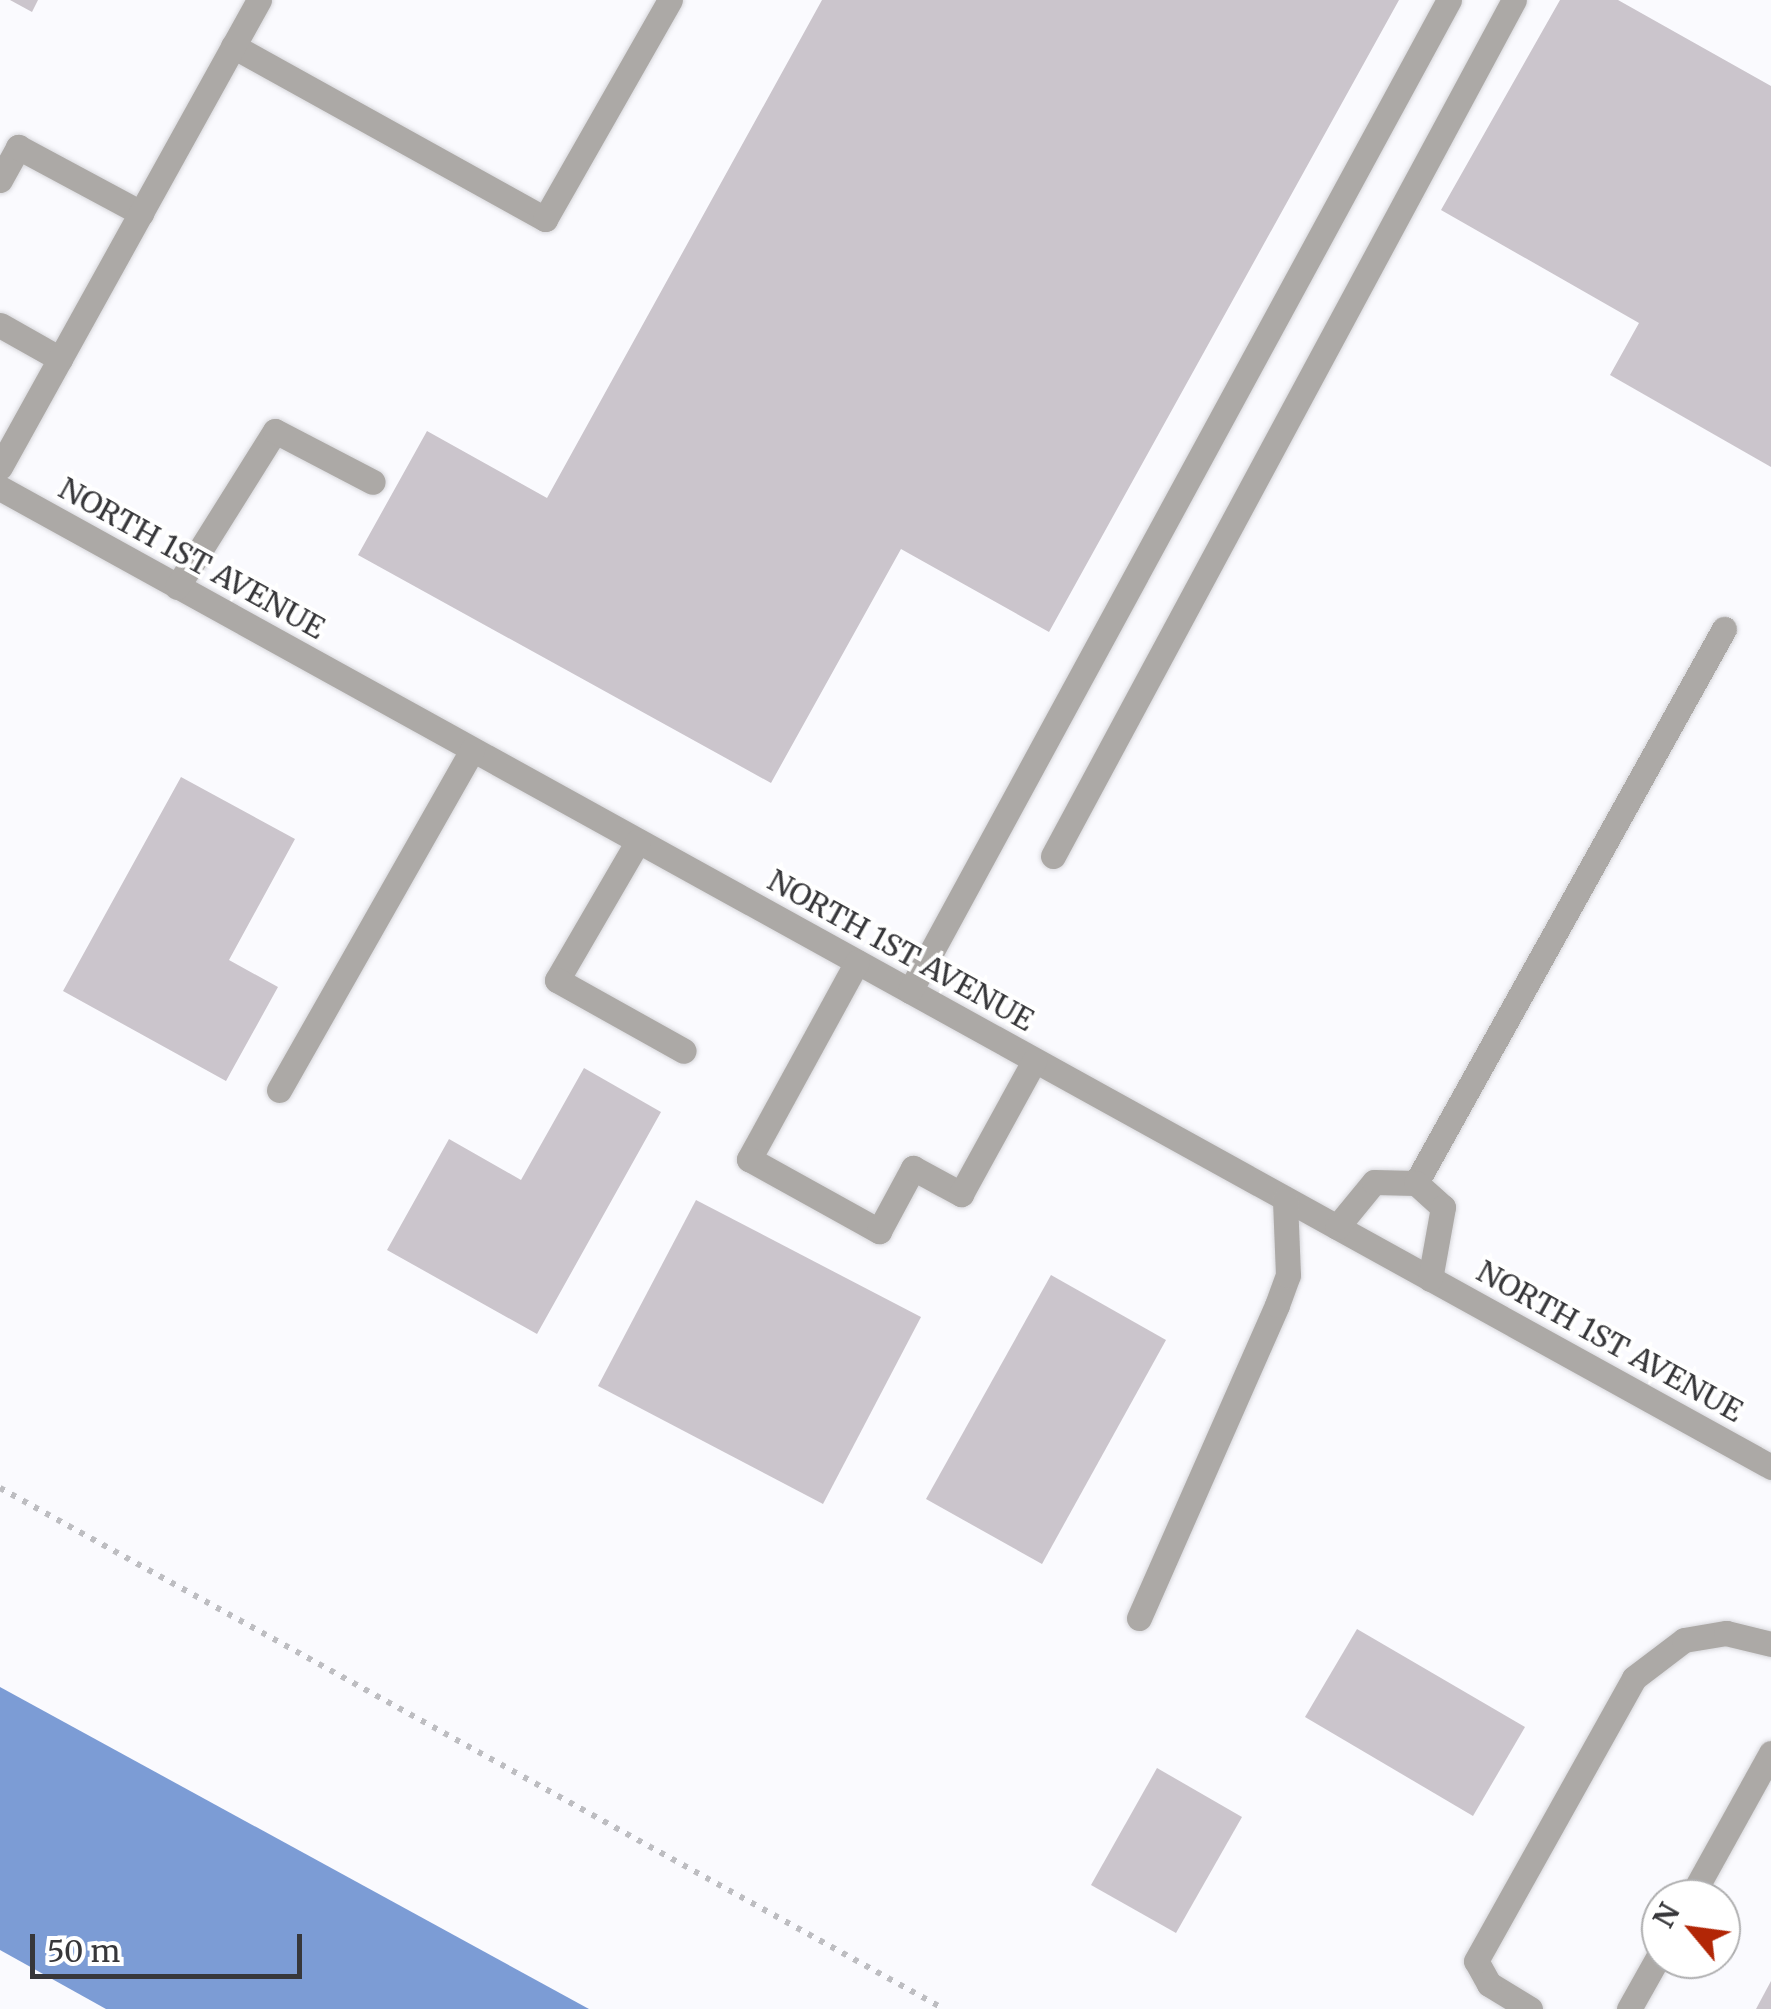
<!DOCTYPE html>
<style>
body{margin:0}
#map{position:relative;width:1771px;height:2009px;overflow:hidden;background:#fafafe;font-family:Merriweather,serif}
div>[style]{position:absolute}
[style*='--x']{left:calc(var(--x)*1px);top:calc(var(--y)*1px);width:calc(var(--w)*1px);rotate:calc(var(--a)*1deg)}
.water>*{inset:0;background:#7c9cd5}
.building>*{inset:0;background:#cbc5cc}
.path>*{height:6px;margin-top:-3px;transform-origin:0;background:repeating-linear-gradient(90deg,#bdbdc1 0 5px,transparent 0 13px)}
.roads{filter:drop-shadow(0 0 2px #d7d7db) drop-shadow(0 0 2px #d7d7db)}
.minor>*{height:25px;margin:-12.5px;padding:0 12.5px;transform-origin:12.5px;border-radius:12.5px;background:#aca9a6}
span{translate:-50% -50%;white-space:nowrap;text-align:center;line-height:1.15;-webkit-text-stroke:8px #fff;paint-order:stroke}
.street-label{font-size:30px;color:#37373a}
.north{position:absolute;left:1641px;top:1879px;width:100px;height:100px;box-sizing:border-box;background:#fff;border:2px solid #afafb0;border-radius:50%;rotate:299deg;font-size:28px;font-weight:700;line-height:40px;text-align:center;color:#37373a}
.north::after{content:'';display:block;margin:auto;width:35px;height:45px;background:#b22606;clip-path:polygon(50% 0,100% 100%,50% 72%,0 100%)}
.scale{position:absolute;left:30px;top:1934px;width:272px;height:45px;box-sizing:border-box;border:5px solid #37373a;border-top:0;padding-left:12px;font-size:30px;line-height:35px;white-space:nowrap;color:#37373a;-webkit-text-stroke:8px #fff;paint-order:stroke}
</style>
<div id="map">
<div class="water">
<i style="clip-path:polygon(0 1687px,589px 2009px,106px 2009px,0 1950px)"></i>
</div>
<div class="building">
<i style="clip-path:polygon(10px 0,38px 0,32px 12px)"></i>
<i style="clip-path:polygon(822px 0,1399px 0,1049px 632px,901px 549px,771px 783px,358px 555px,427px 431px,547px 498px)"></i>
<i style="clip-path:polygon(1560px 0,1618px 0,1771px 86px,1771px 467px,1610px 375px,1639px 323px,1441px 210px)"></i>
<i style="clip-path:polygon(181px 777px,295px 839px,229px 960px,278px 987px,226px 1081px,63px 991px)"></i>
<i style="clip-path:polygon(584px 1068px,661px 1112px,537px 1334px,387px 1250px,449px 1139px,521px 1180px)"></i>
<i style="clip-path:polygon(696px 1200px,921px 1317px,823px 1504px,598px 1386px)"></i>
<i style="clip-path:polygon(1051px 1275px,1166px 1340px,1042px 1564px,926px 1499px)"></i>
<i style="clip-path:polygon(1357px 1629px,1525px 1727px,1473px 1816px,1305px 1717px)"></i>
<i style="clip-path:polygon(1157px 1768px,1242px 1817px,1176px 1933px,1091px 1885px)"></i>
<i style="clip-path:polygon(1771px 1981px,1771px 2009px,1756px 2009px)"></i>
</div>
<div class="path">
<i style="--x:0;--y:1488;--w:1078;--a:28.89"></i>
</div>
<div class="roads">
<div class="minor">
<i style="--x:233;--y:46;--w:357;--a:29"></i>
<i style="--x:545;--y:219;--w:252;--a:-60.3"></i>
<i style="--x:0;--y:180;--w:38;--a:-61"></i>
<i style="--x:18;--y:147;--w:140;--a:28.2"></i>
<i style="--x:0;--y:325;--w:69;--a:29.5"></i>
<i style="--x:0;--y:467;--w:534;--a:-60.99"></i>
<i style="--x:0;--y:488;--w:2024;--a:28.93"></i>
<i style="--x:177;--y:587;--w:184;--a:-57.9"></i>
<i style="--x:275;--y:431;--w:110;--a:27.5"></i>
<i style="--x:638;--y:841;--w:161;--a:120.2"></i>
<i style="--x:557;--y:980;--w:145;--a:29.2"></i>
<i style="--x:1053;--y:856;--w:972;--a:-61.7"></i>
<i style="--x:857;--y:962;--w:225;--a:118.7"></i>
<i style="--x:749;--y:1159;--w:149;--a:29"></i>
<i style="--x:879;--y:1231;--w:72;--a:-61.6"></i>
<i style="--x:913;--y:1168;--w:55;--a:28.4"></i>
<i style="--x:961;--y:1194;--w:152;--a:-61.2"></i>
<i style="--x:910;--y:991;--w:1128;--a:-61.46"></i>
<i style="--x:279;--y:1090;--w:391;--a:-60.4"></i>
<i style="--x:1416;--y:1183;--w:634;--a:-60.93"></i>
<i style="--x:1337;--y:1227;--w:58;--a:-50.6"></i>
<i style="--x:1374;--y:1182;--w:42;--a:1.4"></i>
<i style="--x:1416;--y:1183;--w:36;--a:42"></i>
<i style="--x:1443;--y:1207;--w:73;--a:100.2"></i>
<i style="--x:1139;--y:1618;--w:342;--a:-66.2"></i>
<i style="--x:1277;--y:1305;--w:32;--a:-70"></i>
<i style="--x:1288;--y:1275;--w:76;--a:-92.3"></i>
<i style="--x:1690;--y:1899;--w:167;--a:-61"></i>
<i style="--x:1530;--y:2009;--w:48;--a:-148.6"></i>
<i style="--x:1489;--y:1984;--w:26;--a:-119"></i>
<i style="--x:1476;--y:1961;--w:324;--a:-60.8"></i>
<i style="--x:1634;--y:1678;--w:63;--a:-37.2"></i>
<i style="--x:1684;--y:1640;--w:43;--a:-9.5"></i>
<i style="--x:1726;--y:1633;--w:46;--a:13.7"></i>
<i style="--x:1629;--y:2009;--w:65;--a:-60.7"></i>
</div>
</div>
<div class="street-label">
<span style="left:192px;top:558px;rotate:29deg">NORTH 1ST AVENUE</span>
<span style="left:901px;top:950px;rotate:29deg">NORTH 1ST AVENUE</span>
<span style="left:1610px;top:1341px;rotate:29deg">NORTH 1ST AVENUE</span>
</div>
<div class="north">N</div>
<div class="scale">50 m</div>
</div>
